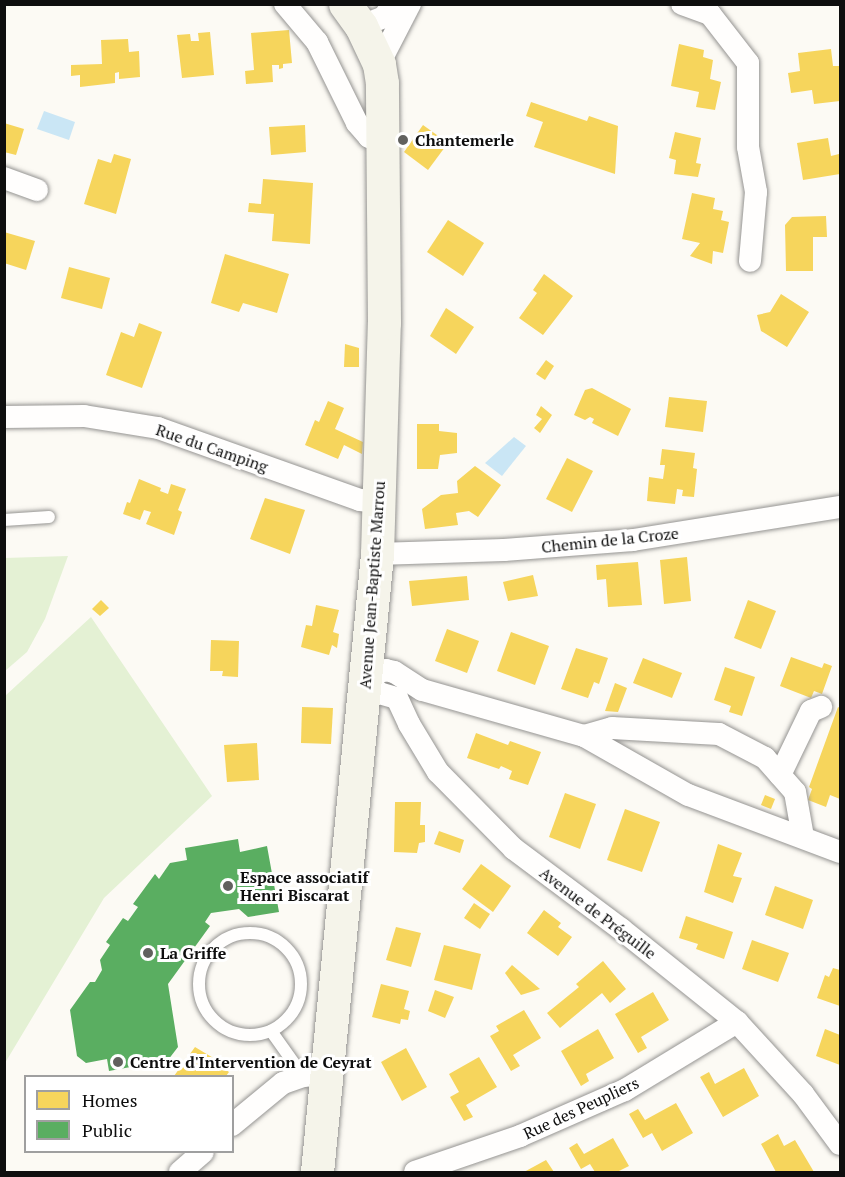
<!DOCTYPE html>
<meta charset="utf-8">
<style>
body{margin:0}
#map{position:relative;width:845px;height:1177px;overflow:hidden;background:#fcfaf4;font-family:"PT Serif",serif}
div>[style]{position:absolute}
[style*='--x']{left:calc(var(--x)*1px);top:calc(var(--y)*1px);width:calc(var(--w)*1px);rotate:calc(var(--a)*1deg)}
.green>*{inset:0;background:#e4f1d4}
.water>*{inset:0;background:#cae6f5}
.homes>*{inset:0;background:#f6d55c}
.public>*{inset:0;background:#5aae61}
.roads{filter:drop-shadow(0 0 2px #959492) drop-shadow(0 0 2px #959492)}
.service>*{height:12px;margin:-6px;padding:0 6px;transform-origin:6px;border-radius:6px;background:#fffefd}
.service>.ring{margin:-6px;padding:0;box-sizing:content-box;background:none;border:12px solid #fffefd;border-radius:50%}
.minor>*{height:22px;margin:-11px;padding:0 11px;transform-origin:11px;border-radius:11px;background:#fffefd}
.secondary>*{height:33px;margin:-16.5px;padding:0 16.5px;transform-origin:16.5px;border-radius:16.5px;background:#f5f4ea}
.dots>*{width:16px;height:16px;translate:-50% -50%;box-sizing:border-box;border:3px solid #fff;border-radius:50%}
span{translate:-50% -50%;white-space:nowrap;text-align:center;line-height:1.15;-webkit-text-stroke:6px #fff;paint-order:stroke}
.poi-label{font-size:16px;color:#0e0e0e;font-weight:700}
.left{translate:0 -50%;text-align:left}
.street-label{font-size:16px;color:#0e0e0e}
.frame{position:absolute;inset:0;border:6px solid #0e0e0e;pointer-events:none}
.legend{position:absolute;left:24px;top:1075px;width:210px;height:78px;box-sizing:border-box;background:#fff;border:2px solid #9f9f9f;margin:0;padding:8px 10px;list-style:none;font-size:18px;color:#0e0e0e}
.legend li{display:flex;align-items:center;gap:12px;height:30px}
.legend b{width:30px;border:2px solid #9f9f9f}
</style>
<div id="map">
<div class="green">
<i style="clip-path:polygon(68px 556px,45px 619px,27px 652px,5px 671px,5px 558px)"></i>
<i style="clip-path:polygon(91px 617px,212px 796px,104px 898px,5px 1063px,5px 696px)"></i>
</div>
<div class="water">
<i style="clip-path:polygon(44px 111px,75px 122px,69px 140px,37px 129px)"></i>
<i style="clip-path:polygon(514px 437px,526px 446px,502px 476px,485px 463px)"></i>
</div>
<div class="homes">
<i style="clip-path:polygon(289px 30px,292px 63px,283px 64px,283px 68px,279px 69px,279px 65px,272px 65px,273px 82px,246px 84px,245px 71px,254px 70px,251px 33px)"></i>
<i style="clip-path:polygon(210px 32px,214px 75px,182px 78px,177px 35px,190px 34px,191px 41px,199px 41px,198px 33px)"></i>
<i style="clip-path:polygon(128px 39px,129px 52px,139px 51px,140px 77px,119px 79px,119px 72px,115px 73px,115px 83px,80px 87px,80px 75px,71px 76px,71px 65px,102px 64px,101px 40px)"></i>
<i style="clip-path:polygon(679px 44px,704px 50px,703px 57px,713px 60px,710px 79px,721px 82px,715px 110px,696px 107px,699px 92px,671px 86px)"></i>
<i style="clip-path:polygon(831px 49px,833px 66px,840px 66px,840px 101px,814px 104px,812px 90px,791px 93px,788px 73px,800px 71px,798px 53px)"></i>
<i style="clip-path:polygon(531px 102px,587px 121px,589px 116px,618px 126px,615px 174px,534px 147px,543px 122px,526px 116px)"></i>
<i style="clip-path:polygon(4px 123px,24px 129px,16px 155px,4px 152px)"></i>
<i style="clip-path:polygon(305px 125px,306px 152px,271px 155px,269px 127px)"></i>
<i style="clip-path:polygon(423px 125px,448px 143px,428px 170px,404px 152px)"></i>
<i style="clip-path:polygon(675px 132px,701px 138px,696px 163px,701px 164px,698px 177px,674px 174px,676px 160px,669px 158px)"></i>
<i style="clip-path:polygon(828px 138px,831px 156px,839px 154px,840px 174px,803px 180px,797px 143px)"></i>
<i style="clip-path:polygon(114px 154px,131px 159px,116px 214px,84px 204px,98px 159px,111px 163px)"></i>
<i style="clip-path:polygon(263px 179px,313px 183px,310px 244px,272px 241px,274px 214px,248px 212px,249px 203px,261px 204px)"></i>
<i style="clip-path:polygon(692px 193px,715px 198px,713px 209px,723px 211px,721px 220px,729px 222px,723px 253px,713px 251px,712px 264px,690px 256px,700px 243px,682px 239px)"></i>
<i style="clip-path:polygon(826px 216px,827px 237px,813px 237px,813px 271px,786px 271px,785px 225px,792px 217px)"></i>
<i style="clip-path:polygon(448px 220px,484px 243px,463px 276px,427px 252px)"></i>
<i style="clip-path:polygon(4px 232px,35px 241px,26px 270px,4px 263px)"></i>
<i style="clip-path:polygon(225px 254px,289px 274px,277px 313px,243px 303px,239px 312px,211px 303px)"></i>
<i style="clip-path:polygon(69px 267px,110px 278px,102px 309px,61px 298px)"></i>
<i style="clip-path:polygon(544px 274px,573px 296px,543px 335px,519px 318px,537px 293px,533px 290px)"></i>
<i style="clip-path:polygon(781px 294px,809px 312px,787px 347px,761px 331px,757px 315px,770px 312px)"></i>
<i style="clip-path:polygon(446px 308px,474px 327px,456px 354px,430px 336px)"></i>
<i style="clip-path:polygon(139px 323px,162px 332px,142px 388px,106px 375px,121px 332px,134px 337px)"></i>
<i style="clip-path:polygon(345px 344px,359px 348px,359px 367px,344px 367px)"></i>
<i style="clip-path:polygon(546px 360px,554px 366px,545px 380px,536px 374px)"></i>
<i style="clip-path:polygon(592px 388px,631px 409px,618px 436px,592px 423px,594px 419px,590px 417px,585px 420px,574px 415px,585px 390px)"></i>
<i style="clip-path:polygon(669px 397px,707px 401px,703px 432px,665px 427px)"></i>
<i style="clip-path:polygon(328px 401px,344px 408px,335px 429px,363px 442px,362px 454px,344px 445px,338px 459px,305px 445px,315px 420px,319px 422px)"></i>
<i style="clip-path:polygon(541px 406px,552px 415px,540px 433px,534px 428px,542px 419px,536px 415px)"></i>
<i style="clip-path:polygon(417px 424px,439px 424px,439px 431px,457px 433px,457px 453px,440px 455px,438px 469px,417px 469px)"></i>
<i style="clip-path:polygon(662px 449px,695px 453px,693px 468px,697px 469px,694px 497px,682px 496px,683px 490px,677px 489px,675px 504px,647px 501px,649px 477px,663px 479px,665px 465px,660px 465px)"></i>
<i style="clip-path:polygon(567px 458px,593px 471px,572px 512px,546px 499px)"></i>
<i style="clip-path:polygon(475px 466px,501px 485px,478px 517px,469px 511px,456px 513px,458px 525px,425px 529px,422px 509px,441px 495px,458px 493px,457px 481px)"></i>
<i style="clip-path:polygon(139px 479px,161px 488px,160px 491px,168px 494px,171px 484px,186px 489px,178px 510px,182px 512px,174px 535px,146px 524px,151px 512px,144px 510px,140px 520px,123px 514px,127px 502px,130px 503px)"></i>
<i style="clip-path:polygon(265px 498px,305px 510px,290px 554px,250px 539px)"></i>
<i style="clip-path:polygon(687px 557px,691px 601px,664px 604px,660px 560px)"></i>
<i style="clip-path:polygon(638px 562px,642px 605px,608px 607px,606px 579px,597px 580px,596px 565px)"></i>
<i style="clip-path:polygon(533px 575px,538px 596px,508px 601px,503px 582px)"></i>
<i style="clip-path:polygon(467px 576px,469px 600px,412px 606px,409px 581px)"></i>
<i style="clip-path:polygon(101px 600px,109px 608px,100px 616px,92px 609px)"></i>
<i style="clip-path:polygon(748px 600px,776px 611px,761px 649px,734px 638px)"></i>
<i style="clip-path:polygon(316px 605px,339px 610px,333px 632px,339px 634px,337px 648px,332px 645px,329px 655px,301px 647px,306px 625px,312px 626px)"></i>
<i style="clip-path:polygon(447px 629px,479px 641px,467px 673px,435px 661px)"></i>
<i style="clip-path:polygon(511px 632px,549px 646px,535px 685px,497px 671px)"></i>
<i style="clip-path:polygon(211px 640px,239px 641px,238px 677px,222px 676px,223px 671px,210px 671px)"></i>
<i style="clip-path:polygon(576px 648px,608px 658px,599px 684px,594px 682px,588px 698px,561px 689px)"></i>
<i style="clip-path:polygon(791px 657px,822px 668px,824px 663px,832px 666px,822px 694px,814px 691px,811px 698px,780px 686px)"></i>
<i style="clip-path:polygon(643px 658px,682px 673px,672px 698px,633px 683px)"></i>
<i style="clip-path:polygon(725px 667px,755px 677px,742px 716px,729px 712px,731px 706px,714px 700px)"></i>
<i style="clip-path:polygon(615px 683px,627px 688px,618px 712px,605px 711px)"></i>
<i style="clip-path:polygon(302px 707px,333px 708px,331px 744px,301px 743px)"></i>
<i style="clip-path:polygon(838px 707px,840px 708px,840px 799px,830px 795px,826px 807px,808px 800px,812px 789px,809px 787px)"></i>
<i style="clip-path:polygon(476px 733px,508px 745px,510px 741px,541px 752px,528px 785px,509px 779px,512px 771px,501px 766px,499px 769px,467px 758px)"></i>
<i style="clip-path:polygon(257px 743px,259px 780px,227px 782px,224px 745px)"></i>
<i style="clip-path:polygon(565px 793px,596px 804px,580px 849px,549px 837px)"></i>
<i style="clip-path:polygon(765px 795px,775px 799px,771px 809px,761px 805px)"></i>
<i style="clip-path:polygon(395px 802px,421px 802px,420px 825px,425px 825px,425px 842px,419px 843px,417px 853px,394px 852px)"></i>
<i style="clip-path:polygon(625px 809px,660px 822px,642px 872px,607px 860px)"></i>
<i style="clip-path:polygon(439px 831px,464px 840px,460px 853px,434px 844px)"></i>
<i style="clip-path:polygon(718px 844px,742px 853px,733px 876px,742px 878px,733px 903px,704px 892px)"></i>
<i style="clip-path:polygon(481px 864px,511px 886px,493px 912px,462px 889px)"></i>
<i style="clip-path:polygon(775px 886px,813px 900px,803px 929px,765px 915px)"></i>
<i style="clip-path:polygon(474px 903px,490px 914px,480px 929px,464px 918px)"></i>
<i style="clip-path:polygon(544px 910px,561px 923px,558px 927px,572px 937px,558px 956px,527px 933px)"></i>
<i style="clip-path:polygon(686px 916px,733px 932px,724px 959px,696px 949px,698px 944px,679px 938px)"></i>
<i style="clip-path:polygon(396px 927px,421px 933px,411px 967px,386px 960px)"></i>
<i style="clip-path:polygon(752px 940px,789px 953px,778px 982px,742px 969px)"></i>
<i style="clip-path:polygon(444px 945px,481px 954px,472px 990px,434px 980px)"></i>
<i style="clip-path:polygon(603px 961px,626px 989px,610px 1003px,602px 993px,560px 1028px,547px 1013px,579px 987px,576px 984px)"></i>
<i style="clip-path:polygon(512px 965px,540px 989px,521px 995px,505px 973px)"></i>
<i style="clip-path:polygon(833px 968px,840px 970px,840px 1006px,817px 998px,825px 975px,829px 977px)"></i>
<i style="clip-path:polygon(381px 984px,409px 991px,404px 1009px,410px 1011px,408px 1020px,401px 1019px,400px 1024px,372px 1017px)"></i>
<i style="clip-path:polygon(435px 990px,454px 997px,445px 1018px,428px 1011px)"></i>
<i style="clip-path:polygon(653px 992px,669px 1020px,641px 1037px,647px 1048px,638px 1053px,615px 1014px)"></i>
<i style="clip-path:polygon(524px 1010px,541px 1038px,513px 1055px,520px 1066px,511px 1071px,490px 1036px,499px 1031px,496px 1026px)"></i>
<i style="clip-path:polygon(598px 1029px,614px 1058px,586px 1074px,589px 1081px,581px 1086px,561px 1051px)"></i>
<i style="clip-path:polygon(825px 1029px,840px 1035px,840px 1065px,816px 1056px)"></i>
<i style="clip-path:polygon(195px 1047px,220px 1062px,218px 1064px,229px 1072px,226px 1076px,174px 1076px)"></i>
<i style="clip-path:polygon(406px 1048px,427px 1087px,402px 1101px,381px 1062px)"></i>
<i style="clip-path:polygon(479px 1057px,497px 1087px,466px 1105px,473px 1117px,464px 1121px,450px 1097px,459px 1092px,449px 1074px)"></i>
<i style="clip-path:polygon(744px 1068px,759px 1096px,723px 1117px,700px 1077px,709px 1072px,715px 1084px)"></i>
<i style="clip-path:polygon(676px 1103px,693px 1133px,662px 1151px,652px 1133px,643px 1138px,629px 1114px,638px 1109px,645px 1120px)"></i>
<i style="clip-path:polygon(778px 1134px,784px 1146px,795px 1140px,814px 1172px,776px 1172px,761px 1144px)"></i>
<i style="clip-path:polygon(613px 1138px,629px 1166px,617px 1172px,595px 1172px,590px 1164px,581px 1169px,569px 1148px,577px 1143px,584px 1154px)"></i>
<i style="clip-path:polygon(546px 1160px,554px 1172px,524px 1172px)"></i>
</div>
<div class="public">
<i style="clip-path:polygon(238px 839px,240px 852px,267px 846px,279px 912px,248px 917px,239px 909px,211px 913px,205px 922px,210px 926px,168px 984px,178px 1047px,168px 1060px,109px 1071px,107px 1059px,86px 1063px,77px 1056px,70px 1010px,90px 982px,95px 982px,102px 970px,100px 960px,110px 945px,106px 942px,123px 918px,128px 921px,138px 907px,133px 904px,155px 874px,159px 879px,170px 863px,187px 860px,185px 848px)"></i>
</div>
<div class="roads">
<div class="service">
<i style="--x:4;--y:520;--w:45;--a:-3.8"></i>
<i class="ring" style="left:199px;top:933px;width:90px;height:90px"></i>
<i style="--x:271;--y:1031;--w:55;--a:54.6"></i>
</div>
<div class="minor">
<i style="--x:285;--y:4;--w:50;--a:49.9"></i>
<i style="--x:317;--y:42;--w:90;--a:63.7"></i>
<i style="--x:357;--y:123;--w:18;--a:49"></i>
<i style="--x:369;--y:137;--w:16;--a:15"></i>
<i style="--x:682;--y:4;--w:30;--a:20"></i>
<i style="--x:710;--y:14;--w:62;--a:52.2"></i>
<i style="--x:748;--y:63;--w:84;--a:90"></i>
<i style="--x:748;--y:147;--w:46;--a:79.9"></i>
<i style="--x:756;--y:192;--w:69;--a:95"></i>
<i style="--x:361;--y:26;--w:25;--a:-21"></i>
<i style="--x:384;--y:17;--w:16;--a:-55"></i>
<i style="--x:379;--y:64;--w:68;--a:-62.7"></i>
<i style="--x:4;--y:178;--w:35;--a:20"></i>
<i style="--x:4;--y:417;--w:80;--a:-0.7"></i>
<i style="--x:84;--y:416;--w:75;--a:9.2"></i>
<i style="--x:158;--y:428;--w:214;--a:19.6"></i>
<i style="--x:360;--y:500;--w:19;--a:6"></i>
<i style="--x:377;--y:554;--w:127;--a:-1.8"></i>
<i style="--x:504;--y:550;--w:129;--a:-4.4"></i>
<i style="--x:633;--y:540;--w:210;--a:-9.1"></i>
<i style="--x:584;--y:736;--w:29;--a:-16"></i>
<i style="--x:612;--y:728;--w:107;--a:3.2"></i>
<i style="--x:719;--y:734;--w:52;--a:27.6"></i>
<i style="--x:765;--y:758;--w:45;--a:48.6"></i>
<i style="--x:795;--y:792;--w:46;--a:79.9"></i>
<i style="--x:780;--y:775;--w:71;--a:-64.2"></i>
<i style="--x:811;--y:711;--w:11;--a:-22"></i>
<i style="--x:840;--y:852;--w:162;--a:-159.4"></i>
<i style="--x:688;--y:795;--w:120;--a:-150.4"></i>
<i style="--x:584;--y:736;--w:168;--a:-164.1"></i>
<i style="--x:422;--y:690;--w:33;--a:-147"></i>
<i style="--x:394;--y:672;--w:8;--a:-166"></i>
<i style="--x:386;--y:670;--w:22;--a:162"></i>
<i style="--x:365;--y:677;--w:21;--a:49"></i>
<i style="--x:379;--y:693;--w:19;--a:16"></i>
<i style="--x:397;--y:698;--w:29;--a:65"></i>
<i style="--x:409;--y:724;--w:56;--a:58.9"></i>
<i style="--x:438;--y:772;--w:108;--a:45.4"></i>
<i style="--x:514;--y:849;--w:134;--a:36.8"></i>
<i style="--x:621;--y:929;--w:149;--a:38.7"></i>
<i style="--x:737;--y:1022;--w:98;--a:47.5"></i>
<i style="--x:803;--y:1094;--w:62;--a:53.5"></i>
<i style="--x:232;--y:1125;--w:66;--a:-39.5"></i>
<i style="--x:283;--y:1083;--w:21;--a:-19"></i>
<i style="--x:303;--y:1076;--w:23;--a:-5"></i>
<i style="--x:180;--y:1172;--w:30;--a:-41"></i>
<i style="--x:415;--y:1172;--w:111;--a:-18.9"></i>
<i style="--x:520;--y:1136;--w:115;--a:-23.7"></i>
<i style="--x:625;--y:1090;--w:131;--a:-31.3"></i>
</div>
<div class="secondary">
<i style="--x:317;--y:1172;--w:621;--a:-84.45"></i>
<i style="--x:377;--y:554;--w:231;--a:-88.3"></i>
<i style="--x:384;--y:323;--w:240;--a:-90.5"></i>
<i style="--x:382;--y:83;--w:19;--a:-99"></i>
<i style="--x:379;--y:64;--w:42;--a:-115.3"></i>
<i style="--x:361;--y:26;--w:27;--a:-126"></i>
</div>
</div>
<div class="dots">
<i style="left:403px;top:140px;background:#61615e"></i>
<i style="left:228px;top:886px;background:#61615e"></i>
<i style="left:148px;top:953px;background:#61615e"></i>
<i style="left:118px;top:1062px;background:#61615e"></i>
</div>
<div class="poi-label">
<span class="left" style="left:415px;top:140px">Chantemerle</span>
<span class="left" style="left:240px;top:886px">Espace associatif<br>Henri Biscarat</span>
<span class="left" style="left:160px;top:953px">La Griffe</span>
<span class="left" style="left:130px;top:1062px">Centre d'Intervention de Ceyrat</span>
</div>
<div class="street-label">
<span style="left:212px;top:448px;rotate:19deg">Rue du Camping</span>
<span style="left:610px;top:540px;rotate:-6deg">Chemin de la Croze</span>
<span style="left:372px;top:585px;rotate:-86deg">Avenue Jean-Baptiste Marrou</span>
<span style="left:598px;top:913px;rotate:37deg">Avenue de Préguille</span>
<span style="left:581px;top:1108px;rotate:-25deg">Rue des Peupliers</span>
</div>
<div class="frame"></div>
<ul class="legend">
<li><b style="height:16px;background:#f6d55c"></b>Homes</li>
<li><b style="height:16px;background:#5aae61"></b>Public</li>
</ul>
</div>
